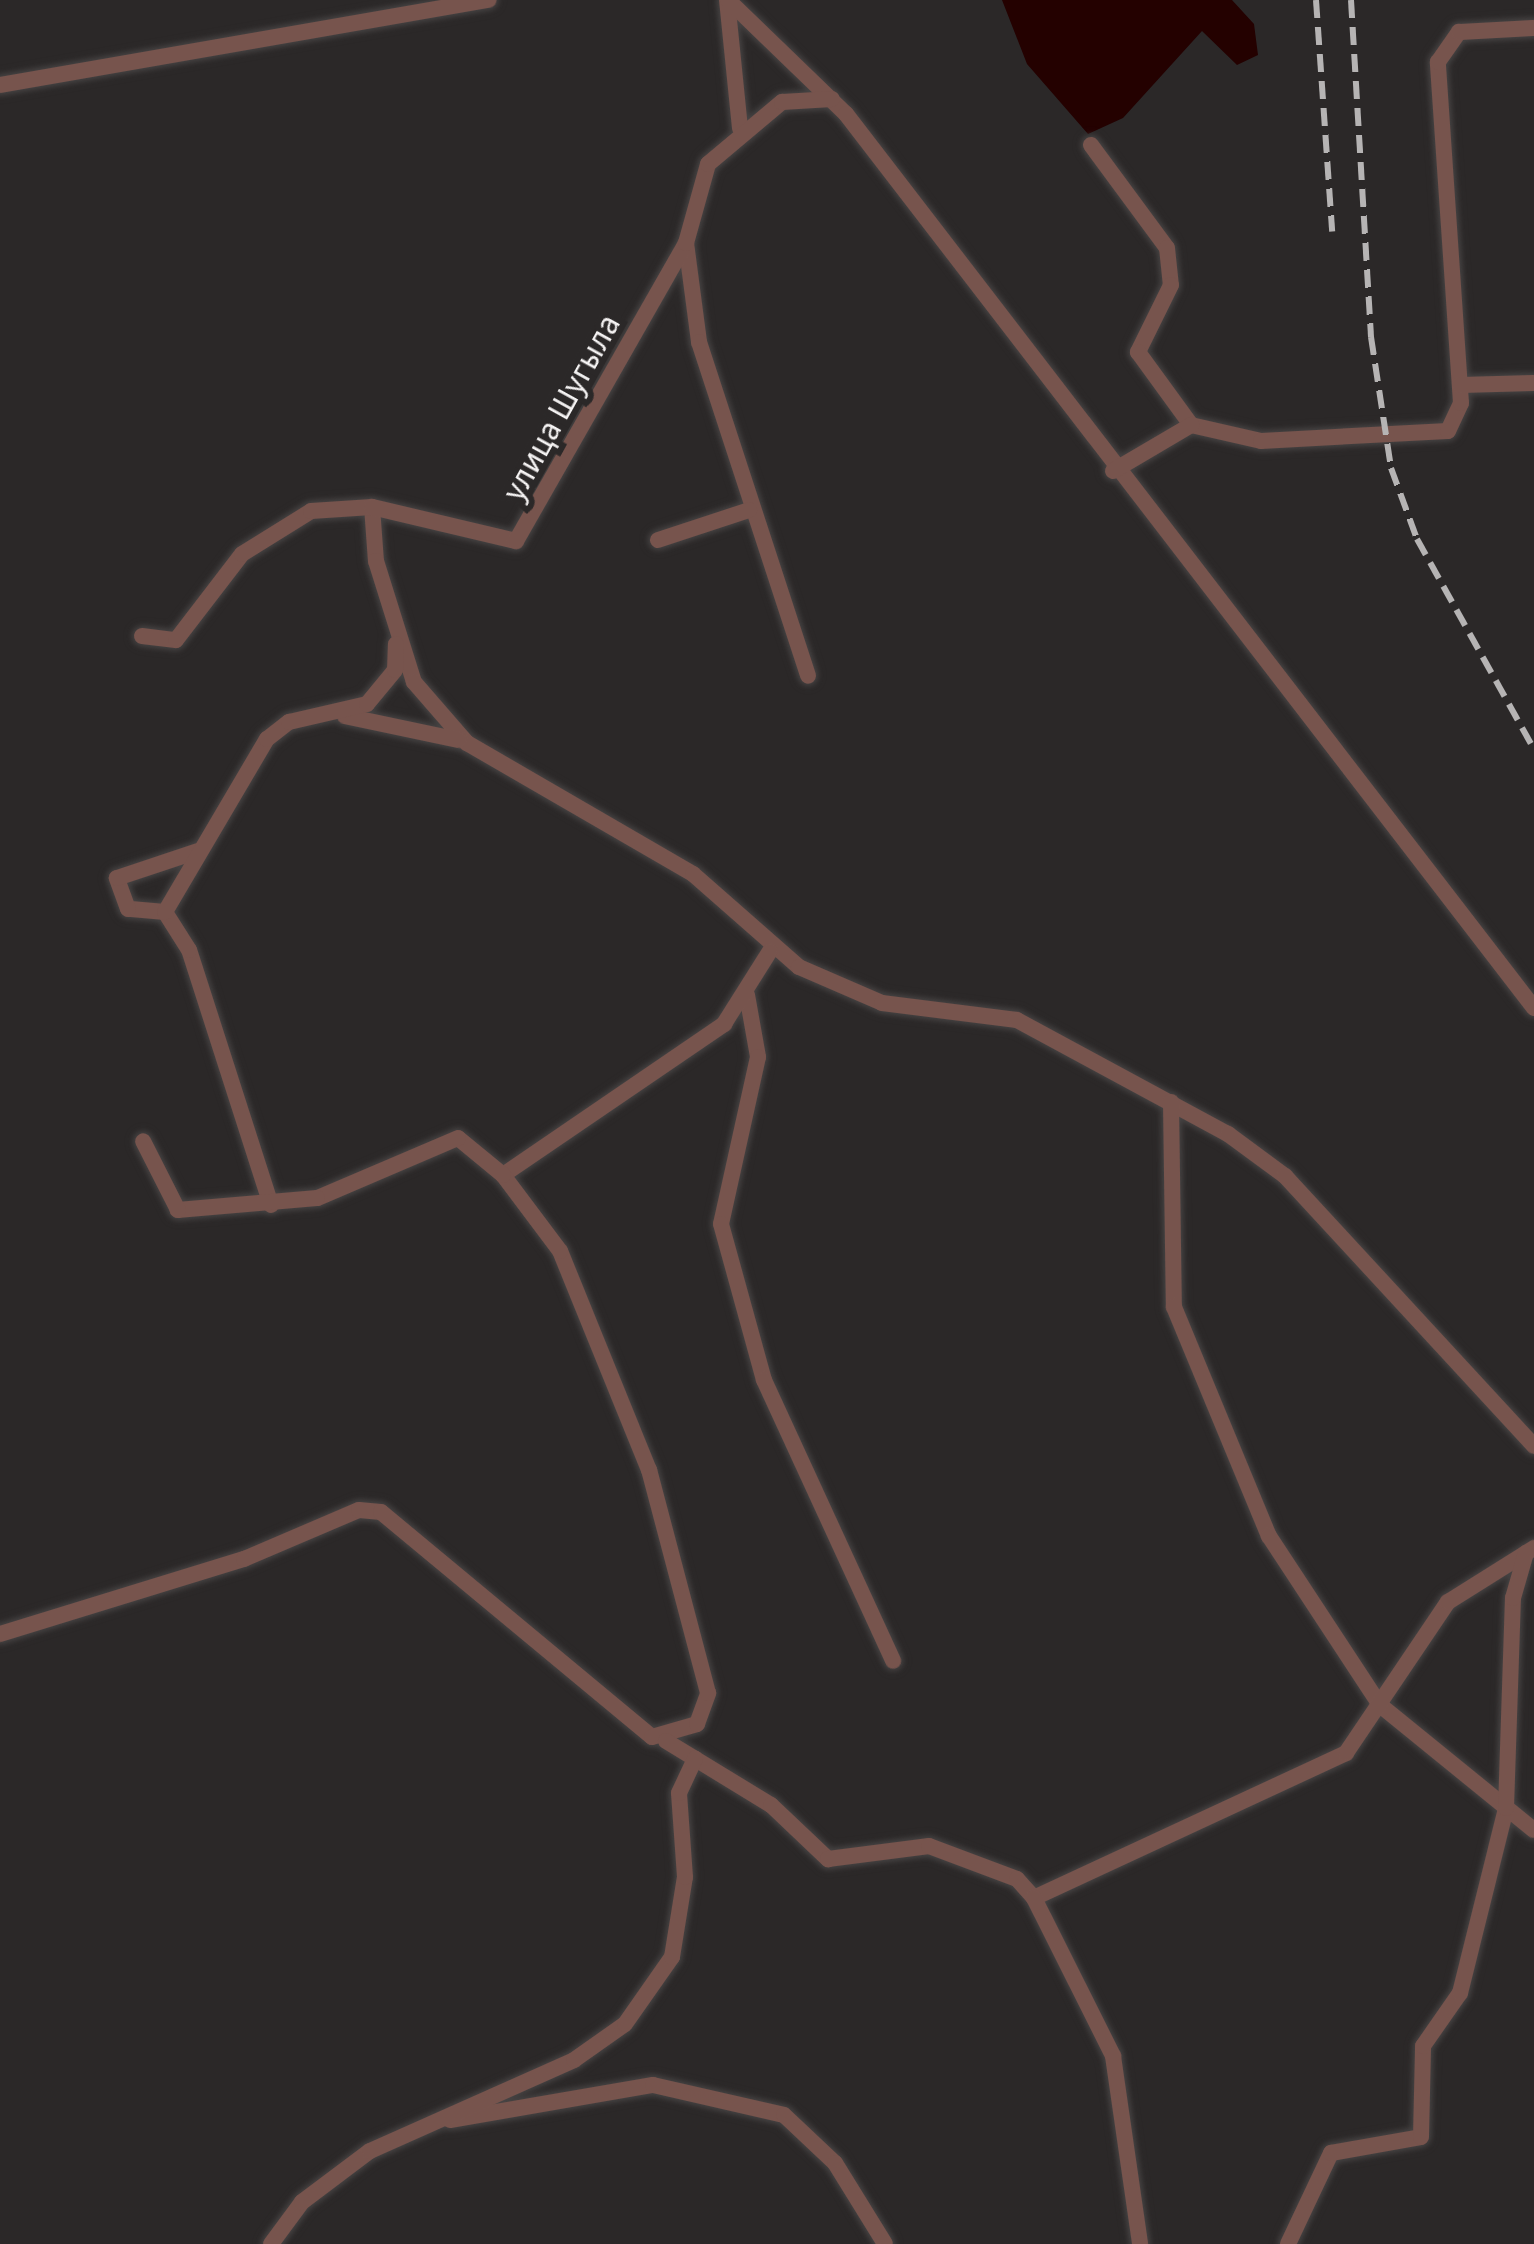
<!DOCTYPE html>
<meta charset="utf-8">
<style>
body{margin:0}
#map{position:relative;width:1534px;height:2244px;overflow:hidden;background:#2b2828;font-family:"Source Sans 3",sans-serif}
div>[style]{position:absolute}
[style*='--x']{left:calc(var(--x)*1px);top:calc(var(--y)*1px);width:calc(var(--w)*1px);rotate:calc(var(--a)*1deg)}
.water>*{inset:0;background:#240100}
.roads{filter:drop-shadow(0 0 3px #474444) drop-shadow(0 0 3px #474444)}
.minor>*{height:16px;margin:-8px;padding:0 8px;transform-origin:8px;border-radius:8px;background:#77544d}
.rail>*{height:6px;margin-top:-3px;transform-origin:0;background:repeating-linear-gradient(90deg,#b6b4b4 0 18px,transparent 0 27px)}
span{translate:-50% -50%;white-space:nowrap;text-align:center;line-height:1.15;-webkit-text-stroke:12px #2b2828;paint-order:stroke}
.street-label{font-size:33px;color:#f5f3f3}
</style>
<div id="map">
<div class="water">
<i style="clip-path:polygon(1002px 0,1232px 0,1254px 24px,1258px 55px,1237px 65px,1202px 31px,1123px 118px,1088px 134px,1027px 64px)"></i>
</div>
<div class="roads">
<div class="minor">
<i style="--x:727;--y:0;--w:129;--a:84.2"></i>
<i style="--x:728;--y:0;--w:164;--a:44"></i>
<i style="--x:846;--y:114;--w:1128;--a:52.42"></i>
<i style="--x:0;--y:85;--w:496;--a:-9.9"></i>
<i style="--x:1091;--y:145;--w:128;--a:53.6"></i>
<i style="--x:1167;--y:248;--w:37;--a:84"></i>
<i style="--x:1171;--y:285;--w:75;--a:116.2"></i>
<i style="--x:1138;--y:352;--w:90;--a:54"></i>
<i style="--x:1191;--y:425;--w:72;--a:12.9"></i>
<i style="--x:1261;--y:441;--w:187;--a:-3.1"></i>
<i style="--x:1448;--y:431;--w:31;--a:-65"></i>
<i style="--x:1461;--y:403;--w:342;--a:-93.9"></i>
<i style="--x:1438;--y:62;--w:37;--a:-55"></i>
<i style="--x:1459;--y:32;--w:75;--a:-3.1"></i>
<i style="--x:686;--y:243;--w:100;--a:82.5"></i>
<i style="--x:699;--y:342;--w:351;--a:71.9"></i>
<i style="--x:1460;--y:385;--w:74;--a:-1.5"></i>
<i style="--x:1113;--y:471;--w:91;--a:-30.5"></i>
<i style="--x:372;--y:507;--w:54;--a:85.8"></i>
<i style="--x:376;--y:561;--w:127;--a:72.6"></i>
<i style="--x:414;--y:682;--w:81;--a:49"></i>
<i style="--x:467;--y:743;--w:261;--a:30.1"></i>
<i style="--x:693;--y:874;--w:141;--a:41.3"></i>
<i style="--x:799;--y:967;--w:90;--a:23.4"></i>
<i style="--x:882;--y:1003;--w:136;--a:7.2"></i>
<i style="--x:1017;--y:1020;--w:240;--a:28.4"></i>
<i style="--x:1228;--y:1134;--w:71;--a:36.4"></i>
<i style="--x:1285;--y:1176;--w:367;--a:47.3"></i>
<i style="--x:658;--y:540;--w:96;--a:-18.2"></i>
<i style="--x:142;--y:636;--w:34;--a:7"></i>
<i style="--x:176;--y:640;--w:108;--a:-52.5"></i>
<i style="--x:242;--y:554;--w:81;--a:-31.9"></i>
<i style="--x:311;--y:511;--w:61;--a:-3.8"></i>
<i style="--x:372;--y:507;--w:148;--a:13.3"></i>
<i style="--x:516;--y:541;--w:343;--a:-60.3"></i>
<i style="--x:686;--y:243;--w:82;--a:-74.4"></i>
<i style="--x:708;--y:164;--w:97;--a:-40"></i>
<i style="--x:782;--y:102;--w:50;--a:-3.4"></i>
<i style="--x:345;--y:716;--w:116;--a:11.9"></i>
<i style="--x:165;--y:912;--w:37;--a:-175"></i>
<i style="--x:128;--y:909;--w:33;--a:-110"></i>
<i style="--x:117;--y:878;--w:85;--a:-18.4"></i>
<i style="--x:747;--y:995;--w:63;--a:79.9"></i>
<i style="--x:758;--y:1057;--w:171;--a:102.5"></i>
<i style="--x:721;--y:1224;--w:162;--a:74.6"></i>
<i style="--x:764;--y:1380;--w:309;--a:65.3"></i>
<i style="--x:1171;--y:1102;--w:205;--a:89.2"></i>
<i style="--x:1174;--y:1307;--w:248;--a:67.5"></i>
<i style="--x:1269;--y:1536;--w:202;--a:56.7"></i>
<i style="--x:1380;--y:1705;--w:198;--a:39.1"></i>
<i style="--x:503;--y:1175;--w:268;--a:-34.3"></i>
<i style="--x:724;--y:1024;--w:86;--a:-57.8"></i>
<i style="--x:271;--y:1205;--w:268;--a:-107.8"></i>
<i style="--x:189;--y:950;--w:45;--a:-122.3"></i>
<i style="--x:165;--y:912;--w:201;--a:-59.5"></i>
<i style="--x:267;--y:739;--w:28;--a:-38"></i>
<i style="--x:289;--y:722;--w:80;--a:-13"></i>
<i style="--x:367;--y:704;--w:44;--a:-50.5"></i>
<i style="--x:395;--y:670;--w:26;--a:-88"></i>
<i style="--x:0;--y:1634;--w:255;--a:-17.1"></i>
<i style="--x:244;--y:1559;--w:125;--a:-23.1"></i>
<i style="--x:359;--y:1510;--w:22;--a:5"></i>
<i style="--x:381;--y:1512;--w:352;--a:39.7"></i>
<i style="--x:652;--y:1737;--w:47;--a:-16.1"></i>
<i style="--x:697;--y:1724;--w:33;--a:-70"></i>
<i style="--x:708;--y:1693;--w:231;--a:-104.8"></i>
<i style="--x:649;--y:1470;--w:236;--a:-112.1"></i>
<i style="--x:560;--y:1251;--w:95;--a:-126.9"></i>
<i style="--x:503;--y:1175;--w:58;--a:-140.6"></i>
<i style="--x:458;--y:1138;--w:153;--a:156.9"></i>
<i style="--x:317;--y:1198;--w:140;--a:175.1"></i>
<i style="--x:178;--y:1210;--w:77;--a:-116.9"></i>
<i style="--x:666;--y:1741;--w:123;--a:31.4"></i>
<i style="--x:771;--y:1805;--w:79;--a:43.5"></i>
<i style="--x:828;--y:1859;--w:102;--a:-7.3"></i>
<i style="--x:929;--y:1846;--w:94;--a:20.6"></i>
<i style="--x:1017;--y:1879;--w:25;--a:48"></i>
<i style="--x:1034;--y:1898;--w:344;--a:-24.9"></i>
<i style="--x:1346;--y:1753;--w:182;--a:-56"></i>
<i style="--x:1448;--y:1602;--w:102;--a:-32.1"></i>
<i style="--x:1034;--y:1898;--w:177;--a:63.4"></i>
<i style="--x:1113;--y:2056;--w:190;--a:81.8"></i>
<i style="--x:450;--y:2120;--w:206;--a:-9.8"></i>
<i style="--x:653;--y:2085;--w:134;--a:12.9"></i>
<i style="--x:784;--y:2115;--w:70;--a:43.3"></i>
<i style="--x:835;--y:2163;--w:95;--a:58.3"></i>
<i style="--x:271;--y:2244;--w:52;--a:-53.6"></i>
<i style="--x:302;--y:2202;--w:85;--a:-36.9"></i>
<i style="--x:370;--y:2151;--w:223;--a:-24"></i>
<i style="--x:574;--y:2060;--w:62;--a:-35.2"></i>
<i style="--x:625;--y:2024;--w:82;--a:-55"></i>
<i style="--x:672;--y:1957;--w:81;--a:-80.8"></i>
<i style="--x:685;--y:1877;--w:84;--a:-94.1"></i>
<i style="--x:679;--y:1793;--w:38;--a:-65"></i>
<i style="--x:1288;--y:2244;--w:101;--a:-64.7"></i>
<i style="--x:1331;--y:2153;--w:91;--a:-10.1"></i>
<i style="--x:1421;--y:2137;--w:91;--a:-88.7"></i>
<i style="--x:1423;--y:2046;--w:65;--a:-55.1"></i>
<i style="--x:1460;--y:1993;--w:191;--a:-76"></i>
<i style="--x:1506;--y:1808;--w:210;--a:-88.1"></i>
<i style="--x:1513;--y:1598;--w:47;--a:-73.9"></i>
</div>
</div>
<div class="rail">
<i style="--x:1316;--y:0;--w:232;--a:86"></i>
<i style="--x:1351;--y:0;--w:338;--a:86.6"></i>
<i style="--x:1371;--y:337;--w:133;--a:81.3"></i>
<i style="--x:1391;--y:468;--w:76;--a:69.9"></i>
<i style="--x:1417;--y:539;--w:240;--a:60.9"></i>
</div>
<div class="street-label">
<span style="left:562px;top:408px;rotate:-61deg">улица Шугыла</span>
</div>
</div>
